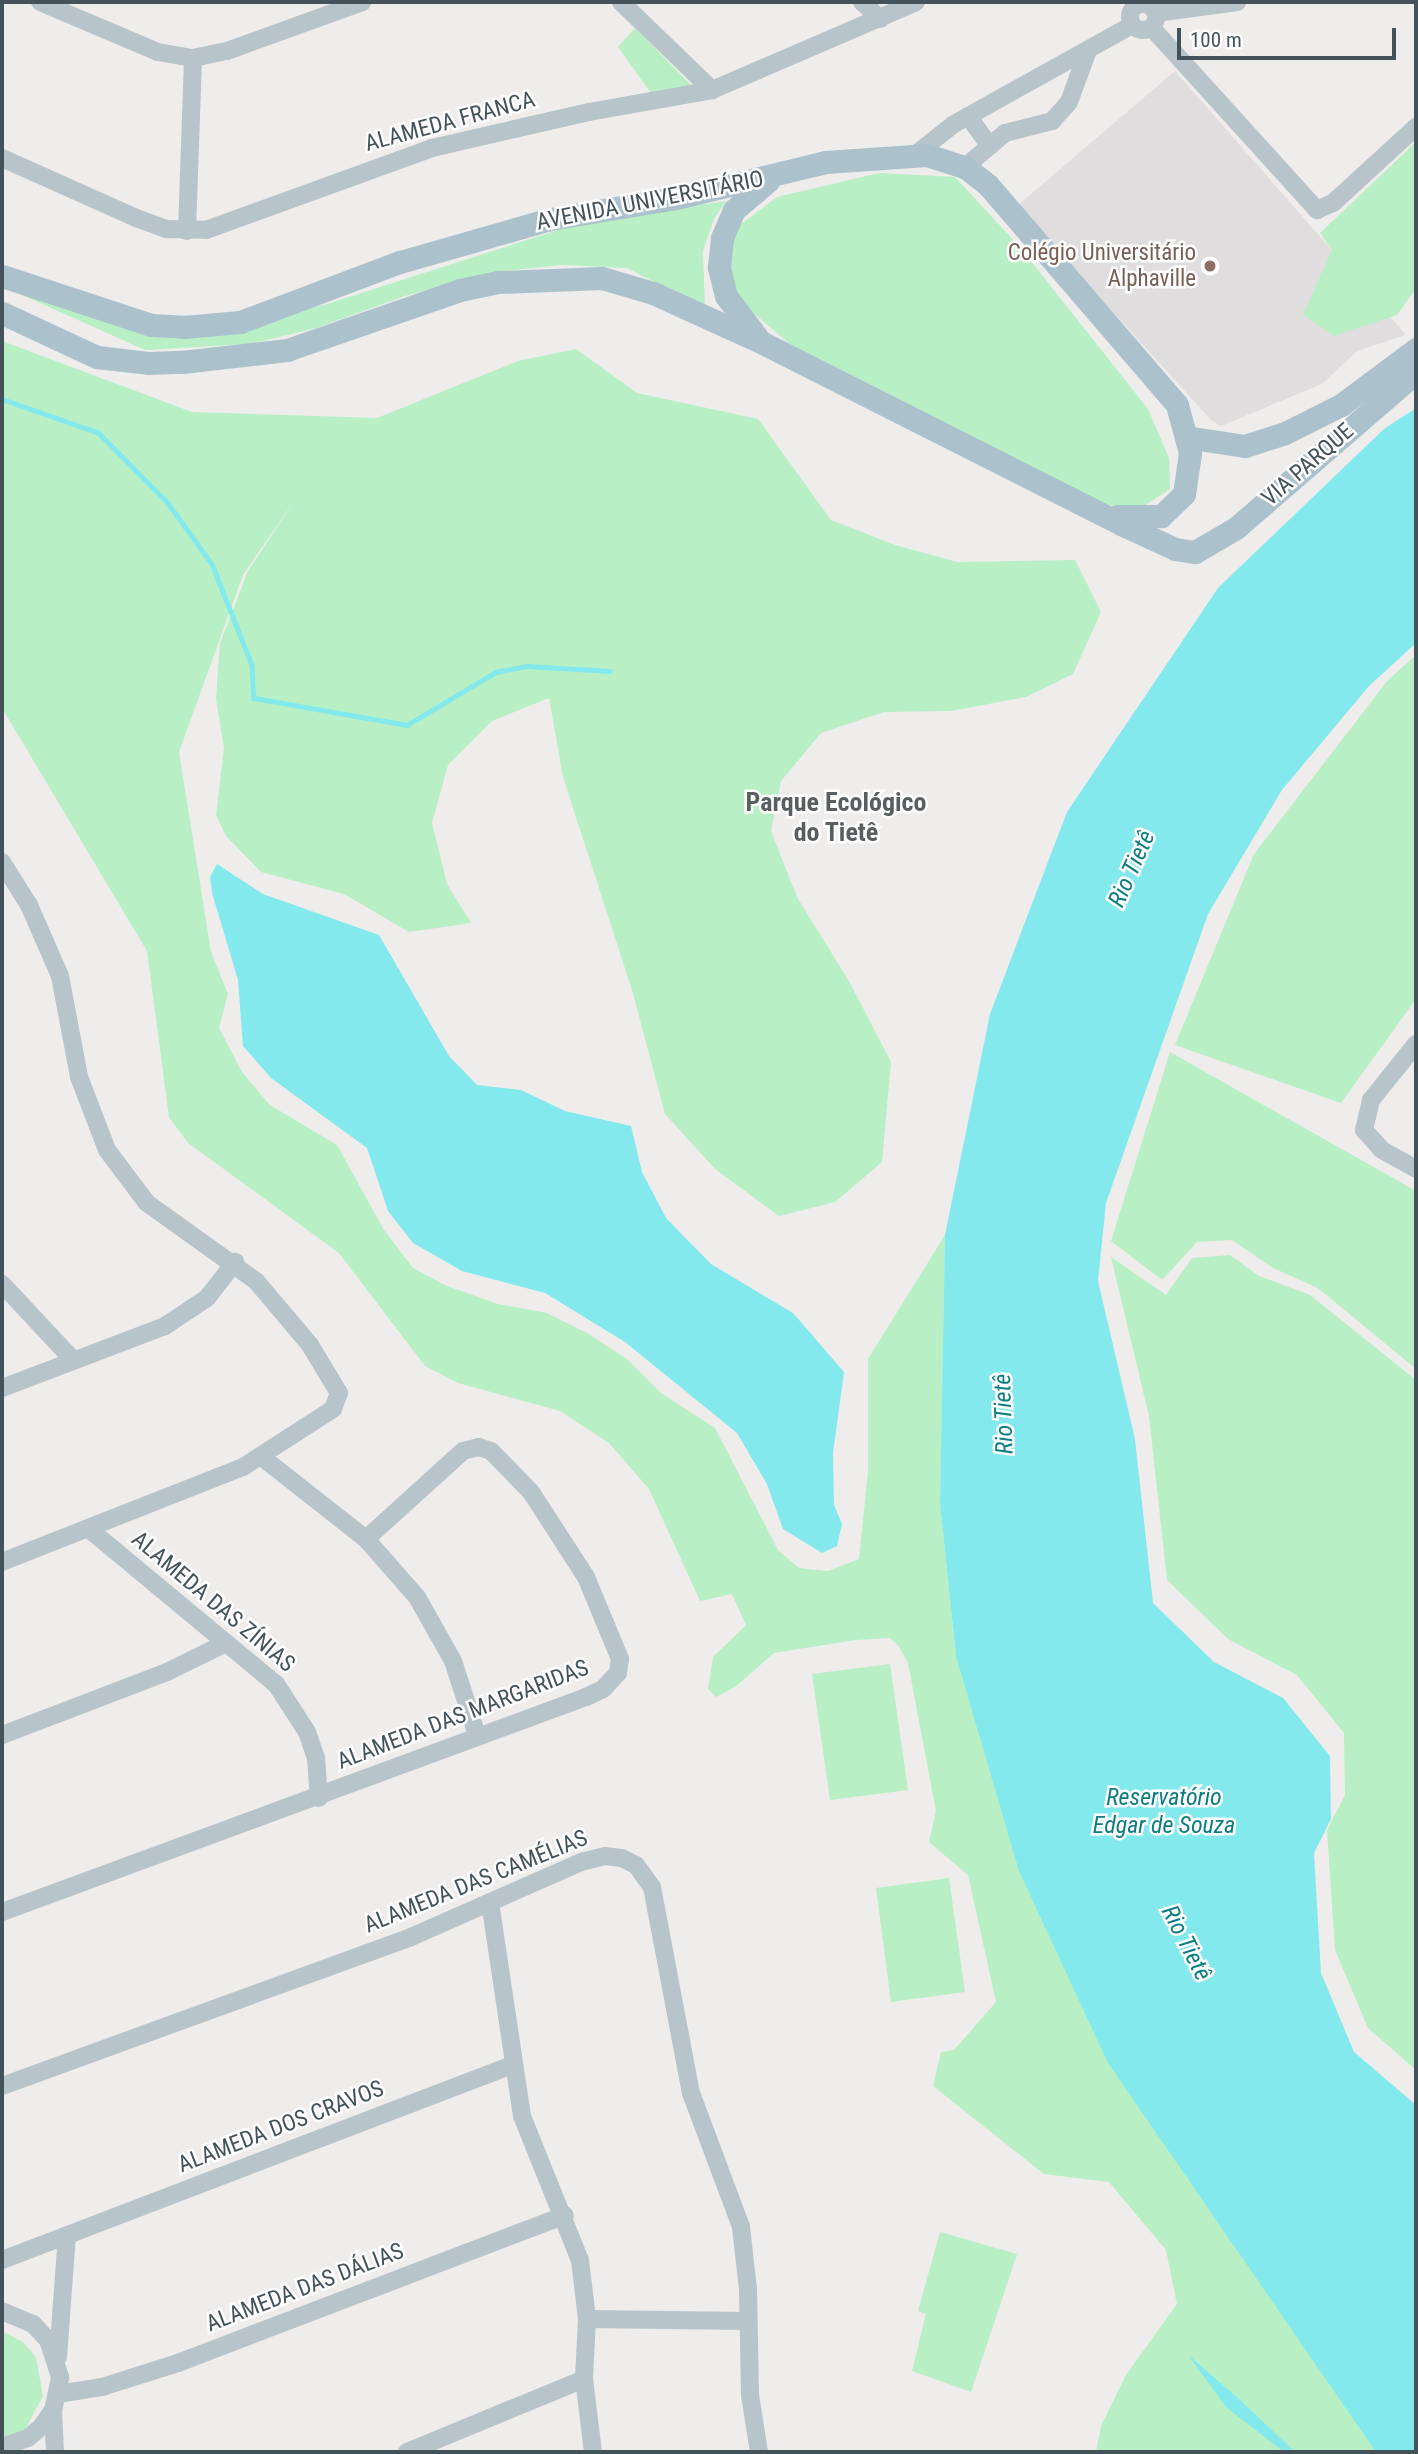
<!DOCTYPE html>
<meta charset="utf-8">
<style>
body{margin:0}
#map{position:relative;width:1418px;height:2454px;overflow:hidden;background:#efecec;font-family:"Roboto Condensed",sans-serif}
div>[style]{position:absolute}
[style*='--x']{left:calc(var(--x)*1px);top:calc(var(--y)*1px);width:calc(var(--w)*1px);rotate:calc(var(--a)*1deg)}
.education>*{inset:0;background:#e0dddf}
.green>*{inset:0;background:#b8efc4}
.water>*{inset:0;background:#84e9ed}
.stream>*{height:4.5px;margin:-2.25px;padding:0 2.25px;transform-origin:2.25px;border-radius:2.25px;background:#84e9ed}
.minor>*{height:18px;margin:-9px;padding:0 9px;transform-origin:9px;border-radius:9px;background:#b7c4ca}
.minor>.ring{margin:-9px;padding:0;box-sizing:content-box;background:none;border:18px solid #b7c4ca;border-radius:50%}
.major>*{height:23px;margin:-11.5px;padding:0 11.5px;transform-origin:11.5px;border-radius:11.5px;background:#abc1cc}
.dots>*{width:19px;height:19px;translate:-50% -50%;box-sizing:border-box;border:4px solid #fff;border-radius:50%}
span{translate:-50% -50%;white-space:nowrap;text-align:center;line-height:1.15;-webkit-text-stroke:5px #fff;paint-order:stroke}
.street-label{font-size:23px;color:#44535a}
.education-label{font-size:23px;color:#785e54}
.right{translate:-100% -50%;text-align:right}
.water-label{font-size:24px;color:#0c7d82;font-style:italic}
.quarter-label{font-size:26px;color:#595e61;font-weight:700}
.frame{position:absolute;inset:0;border:4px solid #44535a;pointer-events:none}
.scale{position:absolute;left:1177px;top:28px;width:219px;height:32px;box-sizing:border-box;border:4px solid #44535a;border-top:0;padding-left:9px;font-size:21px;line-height:24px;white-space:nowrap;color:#44535a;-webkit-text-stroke:5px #fff;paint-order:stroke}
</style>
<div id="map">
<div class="education">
<i style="clip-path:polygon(1175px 71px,1406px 335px,1357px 351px,1322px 384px,1221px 426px,1211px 420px,1017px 206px)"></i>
</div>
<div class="green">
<i style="clip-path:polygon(635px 28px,691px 85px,653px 96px,618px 47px)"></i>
<i style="clip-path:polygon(1416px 142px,1416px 288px,1397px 315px,1334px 336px,1303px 315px,1332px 250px,1320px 233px)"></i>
<i style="clip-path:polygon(879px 173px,955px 177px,1019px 246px,1148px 409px,1169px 458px,1170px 489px,1139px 509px,1104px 504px,798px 351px,737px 299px,727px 252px,736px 228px,777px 197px)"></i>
<i style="clip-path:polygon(726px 201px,714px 219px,703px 251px,705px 308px,627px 268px,562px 265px,502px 271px,405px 296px,316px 328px,251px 344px,145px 350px,2px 286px,211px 333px,327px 304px,577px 224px)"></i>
<i style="clip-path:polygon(2px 341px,192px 412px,377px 418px,518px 361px,576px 349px,637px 393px,758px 419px,831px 520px,895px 545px,957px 562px,1075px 560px,1101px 612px,1073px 674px,1026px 697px,951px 711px,884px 712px,821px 733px,781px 781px,771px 831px,797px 897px,850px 983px,891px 1062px,882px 1162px,835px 1202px,779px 1216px,715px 1169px,665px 1114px,632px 990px,563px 777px,549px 698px,492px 721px,448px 765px,432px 823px,447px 884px,471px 923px,409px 932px,344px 894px,261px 872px,226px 836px,216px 815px,224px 748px,216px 699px,220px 643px,248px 571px,298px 495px,243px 575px,179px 752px,211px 952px,228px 994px,219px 1028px,242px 1072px,270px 1105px,337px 1145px,384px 1230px,413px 1268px,447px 1286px,498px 1304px,547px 1313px,587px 1333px,627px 1359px,661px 1393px,715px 1428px,778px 1550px,799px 1568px,828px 1571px,859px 1559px,868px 1471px,868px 1359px,945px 1235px,940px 1503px,956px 1656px,1376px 2452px,1295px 2452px,1191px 2358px,1284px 2452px,1096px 2452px,1101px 2426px,1126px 2375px,1177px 2304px,1166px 2250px,1109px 2182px,1044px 2174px,933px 2086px,941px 2052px,954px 2050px,996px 2002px,968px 1875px,929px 1842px,936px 1811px,908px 1663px,898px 1645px,890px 1638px,855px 1640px,774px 1653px,735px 1687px,716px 1697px,708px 1689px,713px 1657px,746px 1625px,732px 1594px,700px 1601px,649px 1489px,609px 1443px,560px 1411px,458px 1383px,425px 1366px,339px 1253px,188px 1143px,169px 1117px,147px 951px,2px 708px)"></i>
<i style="clip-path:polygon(1416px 655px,1416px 999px,1341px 1103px,1175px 1045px,1254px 854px,1388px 680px)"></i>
<i style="clip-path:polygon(1170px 1052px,1416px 1191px,1416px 1369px,1318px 1288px,1273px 1268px,1232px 1240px,1197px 1242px,1162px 1280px,1111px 1241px)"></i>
<i style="clip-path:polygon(1230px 1255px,1259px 1276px,1310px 1295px,1416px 1380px,1416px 2070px,1368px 2028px,1335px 1950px,1327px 1830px,1345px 1795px,1344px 1733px,1297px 1675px,1228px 1639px,1167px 1580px,1149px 1416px,1111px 1257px,1166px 1295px,1192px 1258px)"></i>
<i style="clip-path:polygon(890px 1664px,908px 1790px,830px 1800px,812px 1674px)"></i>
<i style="clip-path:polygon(949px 1878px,965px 1992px,891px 2002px,876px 1888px)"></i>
<i style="clip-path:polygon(940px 2232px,1017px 2254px,971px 2392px,912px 2371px,926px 2314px,918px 2311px)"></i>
<i style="clip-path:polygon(2px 2331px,23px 2342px,36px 2357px,43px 2396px,25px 2430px,2px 2442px)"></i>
</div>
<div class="water">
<i style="clip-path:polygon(1416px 408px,1416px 643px,1369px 686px,1282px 790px,1208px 914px,1106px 1203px,1098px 1281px,1135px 1439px,1153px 1603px,1214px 1662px,1283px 1698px,1330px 1756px,1331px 1819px,1314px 1853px,1321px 1973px,1354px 2052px,1416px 2105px,1416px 2452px,1376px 2452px,1108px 2063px,1019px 1871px,956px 1656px,940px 1503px,945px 1235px,990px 1014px,1067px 812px,1218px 588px,1384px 429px)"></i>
<i style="clip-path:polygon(217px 864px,263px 894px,379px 935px,449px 1056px,477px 1085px,521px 1090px,565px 1111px,631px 1126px,642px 1172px,666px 1218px,711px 1264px,793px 1313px,844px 1372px,833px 1453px,834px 1505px,842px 1524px,837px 1546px,822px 1553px,783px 1529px,767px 1484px,737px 1433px,625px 1342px,545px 1293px,462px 1271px,413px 1243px,388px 1211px,367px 1148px,271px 1078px,243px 1046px,238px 980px,212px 893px,210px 877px)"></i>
<i style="clip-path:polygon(1188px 2355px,1239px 2399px,1295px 2452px,1284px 2452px,1227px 2408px)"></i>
</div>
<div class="stream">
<i style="--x:2;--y:399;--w:103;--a:19.3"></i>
<i style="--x:99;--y:433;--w:98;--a:45.4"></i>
<i style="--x:168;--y:503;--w:75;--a:54.2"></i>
<i style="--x:212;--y:564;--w:109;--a:68.4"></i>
<i style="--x:252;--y:665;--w:33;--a:87"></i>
<i style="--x:254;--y:698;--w:155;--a:10"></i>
<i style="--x:407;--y:725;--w:104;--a:-30.8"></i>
<i style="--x:496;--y:672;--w:32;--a:-11"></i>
<i style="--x:527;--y:666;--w:83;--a:3.4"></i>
</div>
<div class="minor">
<i style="--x:40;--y:2;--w:128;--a:23"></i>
<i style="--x:158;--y:52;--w:36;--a:10"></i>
<i style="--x:193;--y:58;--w:35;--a:-12"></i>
<i style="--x:227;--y:51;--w:144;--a:-19.9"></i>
<i style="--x:621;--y:2;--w:127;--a:44"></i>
<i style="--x:862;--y:2;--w:25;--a:43"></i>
<i class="ring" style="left:1130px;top:4px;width:8px;height:8px"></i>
<i style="--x:1156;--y:13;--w:82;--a:-7.7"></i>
<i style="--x:1152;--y:28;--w:246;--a:47.8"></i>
<i style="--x:1317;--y:210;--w:17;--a:-24"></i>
<i style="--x:1333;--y:203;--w:113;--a:-42.5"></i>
<i style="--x:968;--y:116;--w:34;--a:54"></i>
<i style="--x:916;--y:154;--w:48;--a:-38.3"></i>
<i style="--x:954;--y:124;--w:204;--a:-29.1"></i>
<i style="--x:2;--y:158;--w:147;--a:24.1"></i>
<i style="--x:136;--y:218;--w:33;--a:20"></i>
<i style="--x:167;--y:229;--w:39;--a:1"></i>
<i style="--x:206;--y:230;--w:240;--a:-19.9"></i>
<i style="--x:432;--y:148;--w:161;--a:-12.9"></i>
<i style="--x:589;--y:112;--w:125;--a:-10.1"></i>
<i style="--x:712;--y:90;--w:222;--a:-23.3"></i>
<i style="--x:965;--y:167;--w:52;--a:-40.4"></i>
<i style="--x:1005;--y:133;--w:49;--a:-14.3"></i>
<i style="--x:1052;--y:121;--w:25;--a:-48"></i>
<i style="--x:1069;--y:102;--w:52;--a:-69.8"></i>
<i style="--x:187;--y:231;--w:173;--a:-88"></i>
<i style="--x:2;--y:862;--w:51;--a:57.9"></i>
<i style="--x:29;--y:905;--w:77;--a:66.4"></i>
<i style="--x:60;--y:976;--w:103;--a:79.3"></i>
<i style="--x:79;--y:1077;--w:78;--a:69"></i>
<i style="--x:107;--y:1150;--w:66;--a:53"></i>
<i style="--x:147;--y:1203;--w:134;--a:35.6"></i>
<i style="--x:256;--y:1281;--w:84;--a:49.8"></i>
<i style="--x:310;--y:1345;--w:56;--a:58.9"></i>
<i style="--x:339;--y:1393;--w:17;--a:111"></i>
<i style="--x:333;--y:1409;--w:107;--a:147.2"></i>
<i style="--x:243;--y:1467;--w:259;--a:158.5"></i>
<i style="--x:1416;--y:1044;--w:72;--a:128.8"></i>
<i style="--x:1371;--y:1100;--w:31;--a:103"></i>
<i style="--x:1364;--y:1130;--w:27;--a:48"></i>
<i style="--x:1382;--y:1150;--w:39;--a:29"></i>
<i style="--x:2;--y:1284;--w:105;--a:46.9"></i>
<i style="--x:2;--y:1388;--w:174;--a:-20.8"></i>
<i style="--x:165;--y:1326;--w:50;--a:-33.7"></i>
<i style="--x:207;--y:1298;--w:46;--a:-52.1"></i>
<i style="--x:263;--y:1458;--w:131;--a:38.2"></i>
<i style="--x:366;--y:1539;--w:77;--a:48.7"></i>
<i style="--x:417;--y:1597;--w:73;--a:60.6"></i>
<i style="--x:453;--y:1661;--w:78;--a:72"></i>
<i style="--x:89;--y:1529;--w:243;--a:39.7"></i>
<i style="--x:276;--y:1684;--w:57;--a:57.1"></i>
<i style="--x:307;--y:1732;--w:28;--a:71"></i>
<i style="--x:316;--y:1758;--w:40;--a:85.7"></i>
<i style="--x:2;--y:1735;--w:177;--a:-20.9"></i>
<i style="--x:167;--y:1672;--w:66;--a:-26.2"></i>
<i style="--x:490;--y:1902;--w:216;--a:81.5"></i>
<i style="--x:522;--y:2116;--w:155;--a:68.1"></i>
<i style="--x:580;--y:2260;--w:59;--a:83.2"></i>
<i style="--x:587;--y:2319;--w:60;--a:92.9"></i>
<i style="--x:584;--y:2379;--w:74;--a:83"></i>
<i style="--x:2;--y:1912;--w:622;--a:-20.21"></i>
<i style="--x:586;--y:1697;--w:19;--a:-25"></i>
<i style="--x:603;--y:1689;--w:22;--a:-47"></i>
<i style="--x:618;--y:1673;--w:14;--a:-82"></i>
<i style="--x:620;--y:1659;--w:89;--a:-112.5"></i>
<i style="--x:586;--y:1577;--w:101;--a:-122.9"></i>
<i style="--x:531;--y:1492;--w:57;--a:-134.3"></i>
<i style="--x:491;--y:1451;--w:13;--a:-162"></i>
<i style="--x:479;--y:1447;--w:16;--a:166"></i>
<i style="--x:463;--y:1451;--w:131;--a:137.8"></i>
<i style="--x:2;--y:2086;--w:435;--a:-20"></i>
<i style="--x:411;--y:1937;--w:186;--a:-23.8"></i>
<i style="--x:581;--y:1862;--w:25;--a:-14"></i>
<i style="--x:605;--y:1856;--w:17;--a:7"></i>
<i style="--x:622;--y:1858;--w:16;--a:27"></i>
<i style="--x:636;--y:1865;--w:27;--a:54"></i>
<i style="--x:652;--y:1887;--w:210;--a:79.3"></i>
<i style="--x:691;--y:2093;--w:143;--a:69.5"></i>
<i style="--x:741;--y:2227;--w:62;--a:83.6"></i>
<i style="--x:748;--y:2289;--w:106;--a:88.9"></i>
<i style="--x:750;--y:2395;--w:58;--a:81"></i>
<i style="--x:2;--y:2260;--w:546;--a:-20.92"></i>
<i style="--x:2;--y:2311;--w:34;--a:23"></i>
<i style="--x:33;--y:2324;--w:22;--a:47"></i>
<i style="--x:48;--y:2340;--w:40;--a:72"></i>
<i style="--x:60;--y:2378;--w:33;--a:102"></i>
<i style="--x:53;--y:2410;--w:19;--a:125"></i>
<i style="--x:42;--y:2426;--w:18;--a:139"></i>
<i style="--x:28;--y:2438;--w:28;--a:161"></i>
<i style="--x:587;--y:2319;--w:161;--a:0.7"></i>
<i style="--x:58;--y:2357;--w:122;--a:-85.8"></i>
<i style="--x:58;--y:2394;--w:45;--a:-9"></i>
<i style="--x:102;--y:2387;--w:80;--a:-17.5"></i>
<i style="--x:178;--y:2363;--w:414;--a:-20.9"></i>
<i style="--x:53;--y:2410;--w:42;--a:87.3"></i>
<i style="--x:407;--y:2452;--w:191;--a:-22.4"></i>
</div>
<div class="major">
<i style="--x:2;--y:276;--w:157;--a:18.2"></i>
<i style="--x:151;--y:325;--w:33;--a:3"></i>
<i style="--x:184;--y:327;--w:56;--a:-5.1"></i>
<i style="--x:240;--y:322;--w:171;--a:-20.6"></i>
<i style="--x:400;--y:262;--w:156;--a:-16"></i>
<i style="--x:550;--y:219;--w:128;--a:-9.5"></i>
<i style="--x:676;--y:198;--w:154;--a:-13.5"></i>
<i style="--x:826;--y:162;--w:101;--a:-4"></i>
<i style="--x:927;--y:155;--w:40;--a:18"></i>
<i style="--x:965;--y:167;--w:29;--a:38"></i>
<i style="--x:988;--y:185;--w:290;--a:49.3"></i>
<i style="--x:1177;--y:405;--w:50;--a:74.8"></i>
<i style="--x:1190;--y:453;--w:41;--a:98.3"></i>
<i style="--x:1184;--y:494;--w:32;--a:136"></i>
<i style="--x:1161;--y:516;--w:44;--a:180"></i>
<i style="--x:2;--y:313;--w:105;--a:24.9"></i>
<i style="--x:97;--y:357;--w:51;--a:6.7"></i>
<i style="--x:148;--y:363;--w:34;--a:-2"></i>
<i style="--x:182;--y:362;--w:106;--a:-6.5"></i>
<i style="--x:287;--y:350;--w:183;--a:-19.1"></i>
<i style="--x:460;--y:290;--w:40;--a:-12"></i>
<i style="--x:499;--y:282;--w:103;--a:-2.2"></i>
<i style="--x:602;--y:278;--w:53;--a:16.4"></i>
<i style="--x:653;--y:293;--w:119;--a:24.4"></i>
<i style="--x:761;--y:342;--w:403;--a:26.8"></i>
<i style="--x:1121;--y:524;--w:60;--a:24.8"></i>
<i style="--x:1175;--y:549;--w:20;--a:9"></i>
<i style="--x:1195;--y:552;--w:48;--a:-30.3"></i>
<i style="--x:1236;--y:528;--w:238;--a:-40.9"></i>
<i style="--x:757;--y:337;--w:51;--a:-127.1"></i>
<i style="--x:726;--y:296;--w:30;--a:-104"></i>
<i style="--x:719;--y:267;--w:29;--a:-84"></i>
<i style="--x:722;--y:238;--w:30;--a:-67"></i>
<i style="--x:734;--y:210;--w:45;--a:-40.5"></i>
<i style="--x:1186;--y:437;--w:60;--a:8.7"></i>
<i style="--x:1245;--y:446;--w:42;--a:-18"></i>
<i style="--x:1285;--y:433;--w:63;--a:-26.6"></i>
<i style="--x:1341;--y:405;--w:94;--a:-36.7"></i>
</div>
<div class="dots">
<i style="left:1210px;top:266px;background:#8d6e63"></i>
</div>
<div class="street-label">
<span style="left:450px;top:122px;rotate:-15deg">ALAMEDA FRANCA</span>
<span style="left:650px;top:201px;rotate:-11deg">AVENIDA UNIVERSITÁRIO</span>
<span style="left:1308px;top:465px;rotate:-41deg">VIA PARQUE</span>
<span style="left:213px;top:1602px;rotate:40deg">ALAMEDA DAS ZÍNIAS</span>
<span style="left:463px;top:1715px;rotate:-21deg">ALAMEDA DAS MARGARIDAS</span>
<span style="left:476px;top:1882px;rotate:-22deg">ALAMEDA DAS CAMÉLIAS</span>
<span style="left:281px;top:2127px;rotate:-21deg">ALAMEDA DOS CRAVOS</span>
<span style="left:305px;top:2288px;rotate:-21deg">ALAMEDA DAS DÁLIAS</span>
</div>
<div class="education-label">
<span class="right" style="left:1196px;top:266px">Colégio Universitário<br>Alphaville</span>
</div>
<div class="water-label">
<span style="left:1132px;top:869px;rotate:-66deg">Rio Tietê</span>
<span style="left:1004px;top:1414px;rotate:-92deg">Rio Tietê</span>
<span style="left:1164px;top:1812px">Reservatório<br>Edgar de Souza</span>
<span style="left:1186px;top:1943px;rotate:63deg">Rio Tietê</span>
</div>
<div class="quarter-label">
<span style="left:836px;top:818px">Parque Ecológico<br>do Tietê</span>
</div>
<div class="frame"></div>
<div class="scale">100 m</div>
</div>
